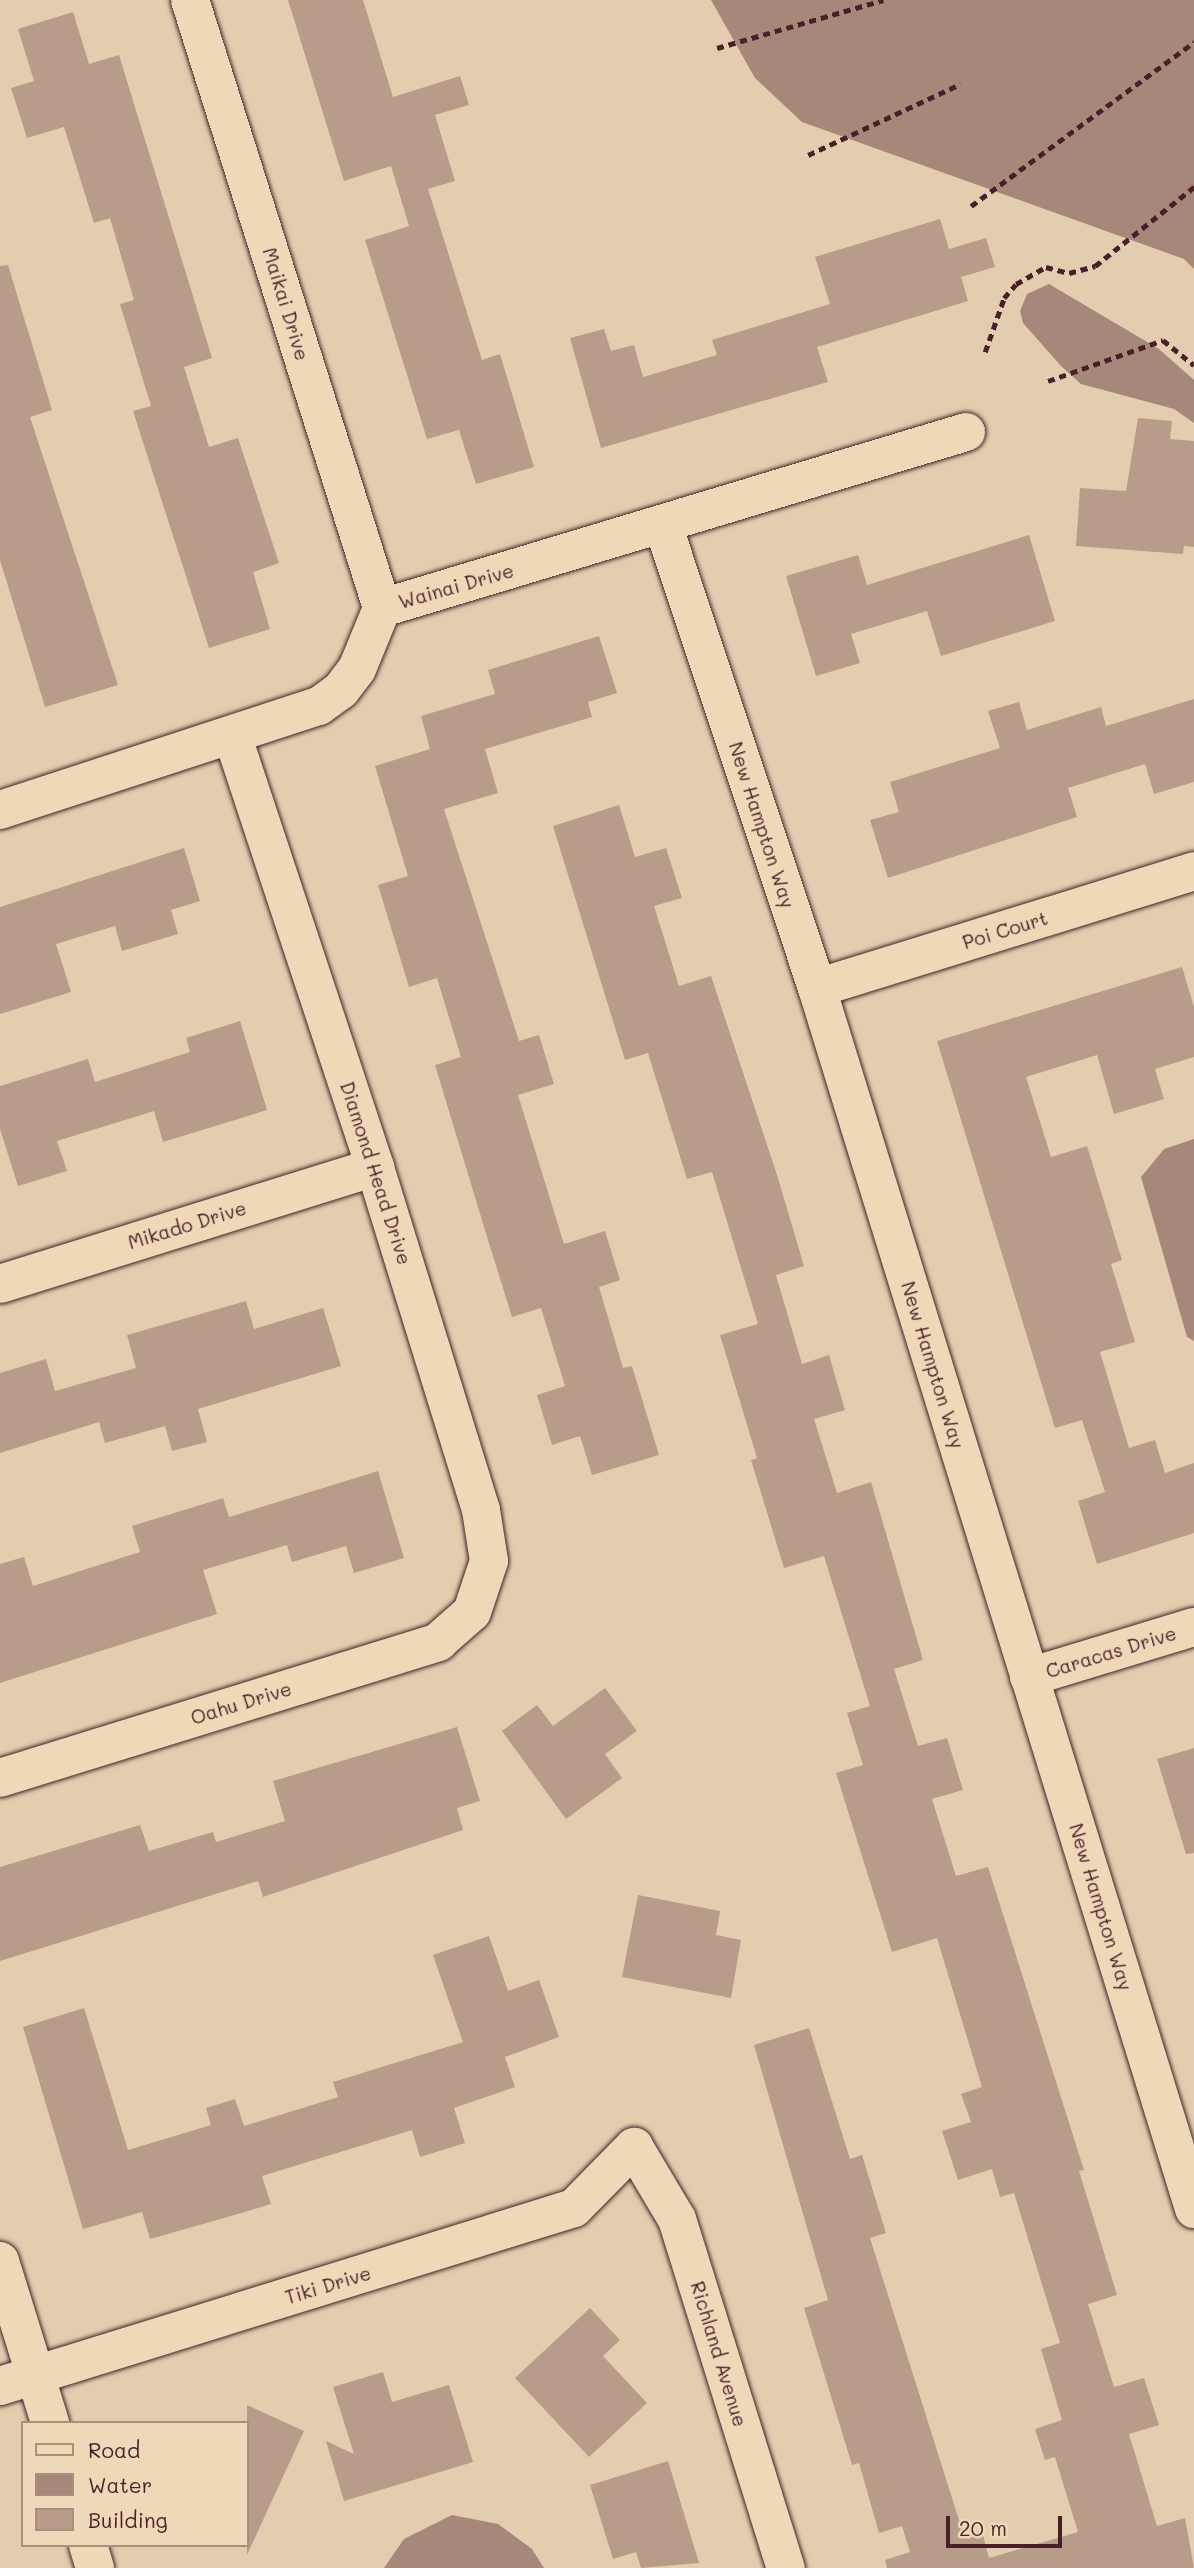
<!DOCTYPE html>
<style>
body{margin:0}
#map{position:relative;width:1194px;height:2568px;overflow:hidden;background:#e3cdaf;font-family:Mali,sans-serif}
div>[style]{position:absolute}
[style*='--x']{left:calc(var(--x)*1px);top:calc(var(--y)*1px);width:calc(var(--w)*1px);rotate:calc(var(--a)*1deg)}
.water>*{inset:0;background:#a6887a}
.building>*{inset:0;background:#b89c8a}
.path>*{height:4.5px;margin-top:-2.25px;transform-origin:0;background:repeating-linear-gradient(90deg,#4a1f2b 0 7px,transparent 0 12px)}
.roads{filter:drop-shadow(0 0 2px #4a1f2b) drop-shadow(0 0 2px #4a1f2b)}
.minor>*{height:38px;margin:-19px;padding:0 19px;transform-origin:19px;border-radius:19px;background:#edd8b7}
span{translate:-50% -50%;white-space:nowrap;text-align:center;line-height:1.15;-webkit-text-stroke:6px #edd8b7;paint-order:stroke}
.street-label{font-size:19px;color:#4a1f2b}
.legend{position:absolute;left:21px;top:2421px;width:228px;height:126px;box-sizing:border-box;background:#edd8b7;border:2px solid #ac8e7f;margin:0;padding:9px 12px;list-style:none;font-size:21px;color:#4a1f2b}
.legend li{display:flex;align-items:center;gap:14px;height:35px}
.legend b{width:35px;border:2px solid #ac8e7f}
.scale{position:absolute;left:946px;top:2516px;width:116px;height:32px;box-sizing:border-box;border:4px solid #4a1f2b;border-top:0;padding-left:9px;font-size:21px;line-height:24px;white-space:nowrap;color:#4a1f2b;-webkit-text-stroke:5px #edd8b7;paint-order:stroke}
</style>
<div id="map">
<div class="water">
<i style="clip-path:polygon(711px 0,1194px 0,1194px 269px,1184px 259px,802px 122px,755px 78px)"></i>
<i style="clip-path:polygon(1049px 284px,1159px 349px,1194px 380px,1194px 423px,1174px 409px,1081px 384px,1061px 366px,1023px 323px,1020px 311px,1027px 294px)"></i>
<i style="clip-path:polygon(1194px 1139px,1194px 1341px,1187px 1337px,1141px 1177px,1164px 1149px)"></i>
<i style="clip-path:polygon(452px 2515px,498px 2524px,532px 2549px,544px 2568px,384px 2568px,404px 2539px)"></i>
</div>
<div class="building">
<i style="clip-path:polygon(288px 0,363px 0,393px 97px,460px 76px,469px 105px,435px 115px,455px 181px,428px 189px,482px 360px,500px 354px,534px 467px,476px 484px,459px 430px,427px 439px,365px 240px,409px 226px,391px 166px,344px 181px)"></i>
<i style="clip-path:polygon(73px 12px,89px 64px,119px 55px,212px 358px,184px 367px,209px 447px,238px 438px,279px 563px,253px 572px,270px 629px,209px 648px,133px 411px,151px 406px,120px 304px,134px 300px,110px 218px,94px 223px,64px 127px,27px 138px,11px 88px,34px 81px,18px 29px)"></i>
<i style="clip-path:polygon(940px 219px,949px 249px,986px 238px,995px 267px,961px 277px,968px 301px,817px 347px,828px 382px,601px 448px,570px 338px,604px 329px,611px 351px,634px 345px,643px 377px,717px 355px,712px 340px,830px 304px,815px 257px)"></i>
<i style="clip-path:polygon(8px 265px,52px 410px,30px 417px,118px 685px,45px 707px,0 560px,0 266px)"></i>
<i style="clip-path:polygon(1138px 418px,1172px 421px,1170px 439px,1194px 441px,1194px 547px,1184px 546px,1183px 554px,1076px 546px,1080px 488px,1126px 491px)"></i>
<i style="clip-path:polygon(1029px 535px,1055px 621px,941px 656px,927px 611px,851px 634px,860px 663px,816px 676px,786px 576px,858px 555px,867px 585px)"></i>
<i style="clip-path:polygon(599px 636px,617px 693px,588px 702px,592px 717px,485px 749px,498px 793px,444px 809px,519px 1041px,539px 1035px,554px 1084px,518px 1095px,564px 1244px,605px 1231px,620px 1280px,599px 1287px,623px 1368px,632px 1366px,659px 1455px,592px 1475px,580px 1436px,552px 1445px,537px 1395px,565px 1386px,541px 1308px,512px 1317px,488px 1240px,435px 1065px,461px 1057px,437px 978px,409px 987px,378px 885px,408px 876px,375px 766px,430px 749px,421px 716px,495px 694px,488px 670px)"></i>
<i style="clip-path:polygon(1194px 699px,1194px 782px,1154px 794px,1145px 764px,1068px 788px,1077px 817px,888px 878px,870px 820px,899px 812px,890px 782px,1000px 748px,988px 711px,1019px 702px,1027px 730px,1101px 707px,1106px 726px)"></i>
<i style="clip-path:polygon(619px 805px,635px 857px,666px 848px,682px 898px,654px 906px,679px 986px,711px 976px,778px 1178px,804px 1266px,776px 1275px,802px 1364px,829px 1355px,845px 1410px,814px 1419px,837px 1493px,871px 1482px,923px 1660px,894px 1669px,918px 1746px,947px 1738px,963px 1790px,932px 1799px,956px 1876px,988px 1867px,1084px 2170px,1079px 2171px,1117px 2295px,1088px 2304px,1114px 2387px,1144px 2378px,1159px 2425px,1129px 2434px,1157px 2526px,1185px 2518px,1194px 2568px,887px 2568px,885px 2560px,910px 2552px,902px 2526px,879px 2533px,859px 2463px,852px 2465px,804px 2308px,828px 2300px,754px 2045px,809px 2028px,850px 2159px,862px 2155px,886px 2233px,870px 2238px,964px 2536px,982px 2531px,989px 2558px,1078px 2532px,1055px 2457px,1045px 2460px,1035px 2429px,1062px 2420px,1041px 2349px,1060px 2343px,1014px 2193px,1000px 2197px,992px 2169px,958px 2180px,942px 2131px,971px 2122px,961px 2094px,982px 2087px,937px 1938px,892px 1952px,836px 1773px,863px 1765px,847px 1713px,870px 1706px,824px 1556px,784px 1568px,751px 1460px,757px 1458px,720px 1335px,758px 1324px,712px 1172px,687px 1179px,648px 1053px,625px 1060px,553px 826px)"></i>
<i style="clip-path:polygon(184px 848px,200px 901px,171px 910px,178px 934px,122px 951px,115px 926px,56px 944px,71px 992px,0 1014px,0 907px)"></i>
<i style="clip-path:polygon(1182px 967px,1194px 1007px,1194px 1057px,1155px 1069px,1164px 1099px,1114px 1114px,1097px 1055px,1026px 1077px,1051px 1157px,1087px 1146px,1122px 1260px,1111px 1264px,1135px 1342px,1100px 1352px,1129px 1448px,1155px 1440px,1165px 1473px,1194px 1463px,1194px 1533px,1097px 1564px,1078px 1501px,1105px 1492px,1082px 1420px,1055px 1428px,937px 1041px)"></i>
<i style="clip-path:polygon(240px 1021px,267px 1110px,163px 1142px,154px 1111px,57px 1141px,67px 1171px,18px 1186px,0 1129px,0 1086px,88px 1059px,95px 1082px,190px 1052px,186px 1038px)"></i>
<i style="clip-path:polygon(246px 1301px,254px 1329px,323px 1308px,341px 1366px,198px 1409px,207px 1442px,172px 1451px,165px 1426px,105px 1443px,99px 1422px,0 1453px,0 1373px,46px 1359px,55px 1391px,136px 1368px,127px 1335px)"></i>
<i style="clip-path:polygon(378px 1471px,404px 1558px,354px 1573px,346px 1546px,292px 1562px,287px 1545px,203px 1570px,217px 1614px,0 1683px,0 1564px,24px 1557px,33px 1586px,140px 1552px,132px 1526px,223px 1498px,229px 1517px)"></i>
<i style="clip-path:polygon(605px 1688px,637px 1731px,605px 1754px,622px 1778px,566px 1819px,502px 1731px,537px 1705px,553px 1726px)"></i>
<i style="clip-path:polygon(457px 1727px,480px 1801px,457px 1808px,463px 1830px,263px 1897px,258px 1881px,0 1961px,0 1867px,140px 1825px,149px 1851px,213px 1832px,216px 1842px,285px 1821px,273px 1781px)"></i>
<i style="clip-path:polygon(1194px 1748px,1194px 1853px,1186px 1854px,1157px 1759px)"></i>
<i style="clip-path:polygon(638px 1895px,720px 1911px,716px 1935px,741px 1940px,731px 1998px,622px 1977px)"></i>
<i style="clip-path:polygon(489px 1936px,508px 1991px,539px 1980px,559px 2037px,505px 2057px,515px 2087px,454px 2108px,465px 2143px,420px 2157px,412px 2130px,262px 2176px,271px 2204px,238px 2214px,150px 2239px,142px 2212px,83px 2229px,23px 2027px,84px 2008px,128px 2150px,211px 2125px,206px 2108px,235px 2099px,244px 2126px,338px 2097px,333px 2082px,463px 2042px,433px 1955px)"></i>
<i style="clip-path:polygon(590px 2308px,620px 2340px,603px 2356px,647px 2403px,589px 2457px,515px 2378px)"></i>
<i style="clip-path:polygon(383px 2372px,392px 2402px,449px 2385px,473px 2462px,344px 2501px,326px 2441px,354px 2454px,333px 2387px)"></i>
<i style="clip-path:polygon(247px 2405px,304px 2431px,247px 2555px)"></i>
<i style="clip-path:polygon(668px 2461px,699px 2563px,641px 2568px,636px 2552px,613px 2559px,590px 2485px)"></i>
</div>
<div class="path">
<i style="--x:717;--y:48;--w:173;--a:-16.1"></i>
<i style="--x:808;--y:155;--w:168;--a:-25"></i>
<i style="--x:971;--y:206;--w:277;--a:-36.3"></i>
<i style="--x:985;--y:352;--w:57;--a:-70.6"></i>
<i style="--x:1004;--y:298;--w:18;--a:-49"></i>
<i style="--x:1016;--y:284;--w:34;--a:-30"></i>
<i style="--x:1046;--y:267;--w:24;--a:15"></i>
<i style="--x:1069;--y:273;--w:27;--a:-15"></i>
<i style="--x:1095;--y:266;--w:127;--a:-38.6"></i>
<i style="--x:1048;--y:381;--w:122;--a:-19.6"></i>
<i style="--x:1163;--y:340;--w:40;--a:39"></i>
</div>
<div class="roads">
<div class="minor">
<i style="--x:190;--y:0;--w:638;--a:72.47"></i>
<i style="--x:663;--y:525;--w:488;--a:71.6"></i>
<i style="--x:817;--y:988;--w:1278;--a:72.84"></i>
<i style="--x:0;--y:810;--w:336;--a:-18.1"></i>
<i style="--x:319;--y:706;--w:27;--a:-36"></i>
<i style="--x:341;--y:690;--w:26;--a:-53"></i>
<i style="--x:357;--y:669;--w:66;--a:-67.7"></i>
<i style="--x:382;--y:608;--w:610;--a:-16.77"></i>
<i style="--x:817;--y:988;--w:395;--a:-17.2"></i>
<i style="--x:0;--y:1284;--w:393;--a:-17.3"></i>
<i style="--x:1029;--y:1677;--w:172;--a:-16.9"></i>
<i style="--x:0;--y:1778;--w:459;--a:-17.2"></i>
<i style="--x:438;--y:1642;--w:45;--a:-41.4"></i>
<i style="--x:472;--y:1612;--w:54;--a:-71.6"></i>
<i style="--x:489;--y:1561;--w:52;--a:-98.9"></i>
<i style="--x:481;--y:1510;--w:359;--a:-107.2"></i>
<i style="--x:375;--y:1167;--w:452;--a:-108.3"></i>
<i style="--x:0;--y:2261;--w:170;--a:72.8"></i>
<i style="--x:0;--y:2386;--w:601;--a:-17.23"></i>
<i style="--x:574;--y:2208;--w:86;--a:-45.5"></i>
<i style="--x:634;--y:2147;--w:84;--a:59.2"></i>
<i style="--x:677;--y:2219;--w:366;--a:72.7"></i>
<i style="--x:88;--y:2545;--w:24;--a:73"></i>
</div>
</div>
<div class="street-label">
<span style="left:286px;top:304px;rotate:73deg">Maikai Drive</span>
<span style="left:456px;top:586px;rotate:-16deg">Wainai Drive</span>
<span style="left:762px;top:825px;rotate:72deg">New Hampton Way</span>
<span style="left:1005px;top:930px;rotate:-17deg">Poi Court</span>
<span style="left:376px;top:1173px;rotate:72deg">Diamond Head Drive</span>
<span style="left:187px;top:1225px;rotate:-17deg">Mikado Drive</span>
<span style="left:933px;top:1365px;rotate:73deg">New Hampton Way</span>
<span style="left:1111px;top:1652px;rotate:-17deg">Caracas Drive</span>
<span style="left:241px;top:1703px;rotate:-17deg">Oahu Drive</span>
<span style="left:1101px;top:1907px;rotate:73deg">New Hampton Way</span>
<span style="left:328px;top:2285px;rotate:-17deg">Tiki Drive</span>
<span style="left:719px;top:2354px;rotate:73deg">Richland Avenue</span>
</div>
<ul class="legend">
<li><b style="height:9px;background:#edd8b7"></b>Road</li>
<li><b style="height:19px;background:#a6887a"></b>Water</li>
<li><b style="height:19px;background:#b89c8a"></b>Building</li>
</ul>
<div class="scale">20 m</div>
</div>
